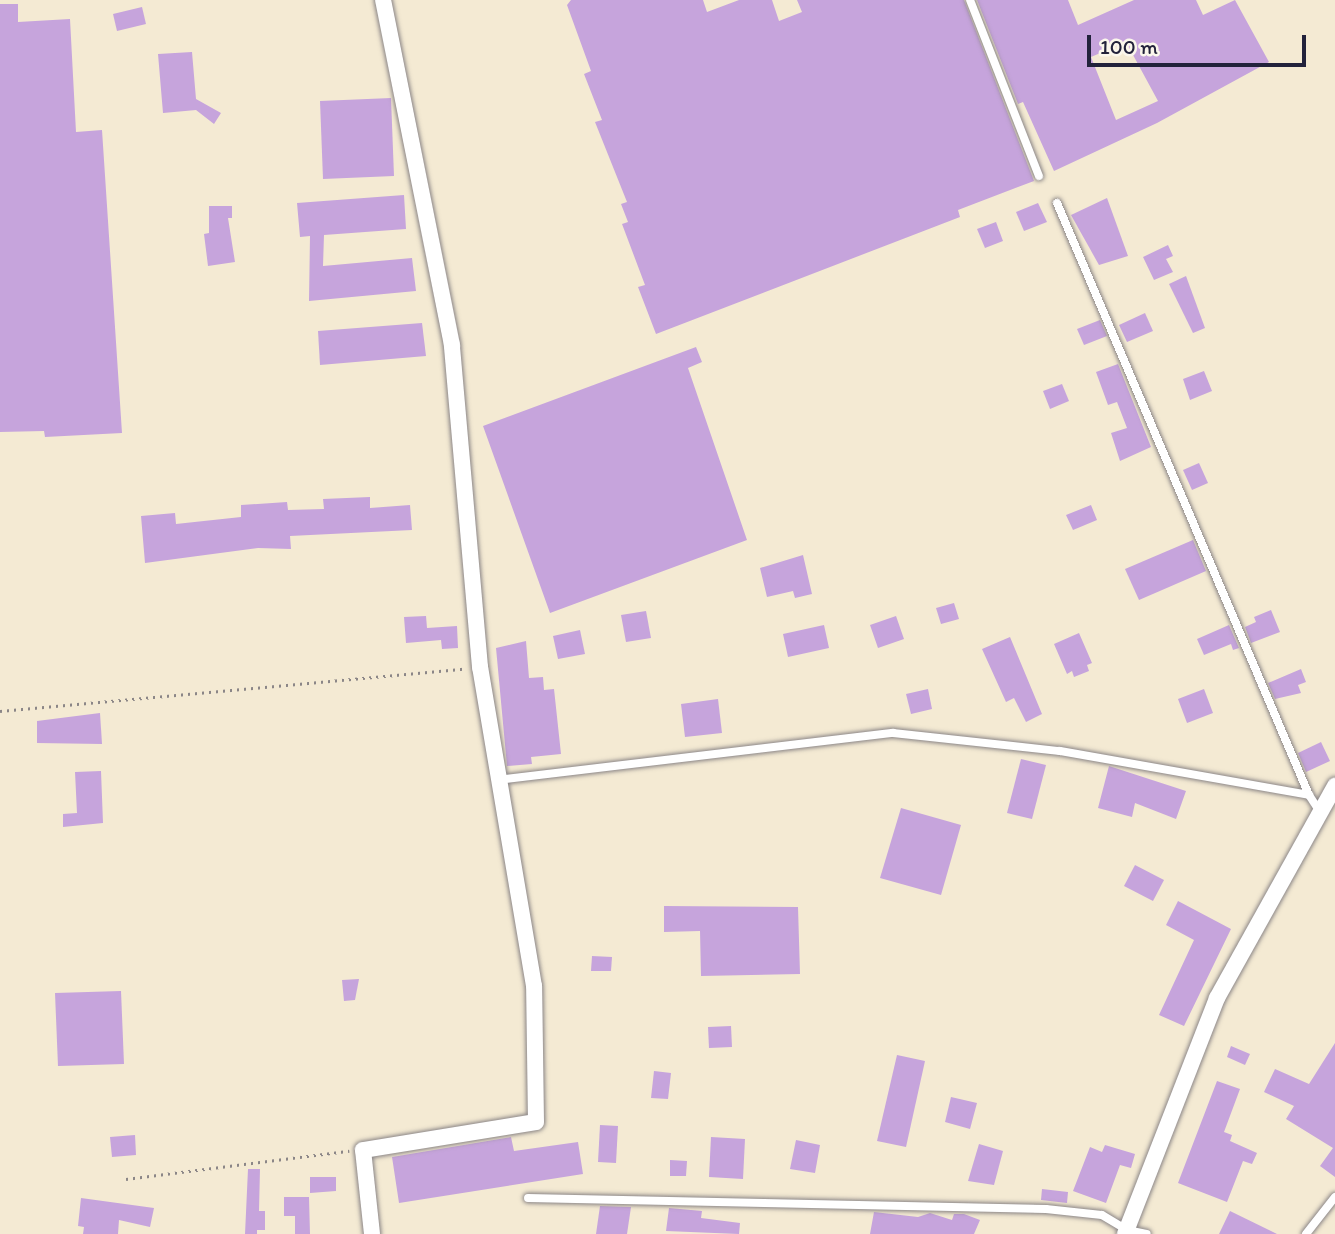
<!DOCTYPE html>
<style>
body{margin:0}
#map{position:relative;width:1335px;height:1234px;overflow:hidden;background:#f4ead3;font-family:Itim,sans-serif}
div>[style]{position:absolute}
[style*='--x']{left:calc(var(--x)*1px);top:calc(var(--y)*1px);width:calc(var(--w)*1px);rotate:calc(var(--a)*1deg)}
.building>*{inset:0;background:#c6a4dc}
.path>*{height:2.5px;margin-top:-1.25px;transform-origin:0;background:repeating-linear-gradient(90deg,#8b8687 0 2px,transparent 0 7px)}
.roads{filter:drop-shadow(0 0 2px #8b8687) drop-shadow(0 0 2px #8b8687)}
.lane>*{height:8px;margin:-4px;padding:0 4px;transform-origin:4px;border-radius:4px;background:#fff}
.street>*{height:16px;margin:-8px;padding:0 8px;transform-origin:8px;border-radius:8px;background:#fff}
span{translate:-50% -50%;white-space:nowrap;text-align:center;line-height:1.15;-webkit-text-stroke:5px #fbf7ec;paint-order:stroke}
.scale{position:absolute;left:1087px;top:35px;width:219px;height:32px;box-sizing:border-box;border:4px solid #22223b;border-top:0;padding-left:9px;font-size:21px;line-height:24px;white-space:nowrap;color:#22223b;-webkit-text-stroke:5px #fbf7ec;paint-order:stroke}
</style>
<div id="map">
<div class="building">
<i style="clip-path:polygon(571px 0,703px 0,707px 12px,739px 0,772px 0,779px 21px,802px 12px,797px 0,964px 0,1034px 181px,958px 210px,960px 217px,656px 334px,638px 287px,645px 285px,622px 224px,628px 222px,621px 204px,627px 202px,595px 122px,602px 120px,584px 74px,591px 71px,567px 5px)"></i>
<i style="clip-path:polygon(evenodd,977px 0,1068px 0,1078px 25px,1134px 0,1196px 0,1203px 15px,1235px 0,1269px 62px,1157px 123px,1054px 171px,1023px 102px,1018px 104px,977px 0,1126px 42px,1158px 101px,1116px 120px,1091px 57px,1126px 42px)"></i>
<i style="clip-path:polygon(0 4px,18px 4px,18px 22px,70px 19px,76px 132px,102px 130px,122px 433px,45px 437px,44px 431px,0 432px)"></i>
<i style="clip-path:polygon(142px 7px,146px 24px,117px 31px,113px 14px)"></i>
<i style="clip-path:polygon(192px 52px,196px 99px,221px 113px,214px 124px,196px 110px,163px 113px,158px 54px)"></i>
<i style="clip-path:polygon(391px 98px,394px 176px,323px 179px,320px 101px)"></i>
<i style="clip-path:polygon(404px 195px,406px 229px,324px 235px,323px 266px,412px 258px,416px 291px,309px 301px,310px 236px,300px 237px,297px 203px)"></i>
<i style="clip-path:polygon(1107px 198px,1128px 256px,1099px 265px,1071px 215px)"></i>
<i style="clip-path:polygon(1038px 203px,1047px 222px,1024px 231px,1016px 212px)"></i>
<i style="clip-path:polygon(209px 206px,232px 206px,232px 218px,228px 218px,235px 262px,208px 266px,204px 234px,209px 233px)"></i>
<i style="clip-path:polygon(996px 222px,1003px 241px,985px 248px,977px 229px)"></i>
<i style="clip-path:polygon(1168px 245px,1173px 256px,1166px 259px,1173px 272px,1154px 280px,1143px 257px)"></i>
<i style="clip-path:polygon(1186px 276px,1205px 328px,1193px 333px,1169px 284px)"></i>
<i style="clip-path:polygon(1145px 313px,1153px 331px,1127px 342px,1119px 325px)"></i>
<i style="clip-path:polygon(1100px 320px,1107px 336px,1084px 345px,1077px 329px)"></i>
<i style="clip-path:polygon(422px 323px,426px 356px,320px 365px,318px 331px)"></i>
<i style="clip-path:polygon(696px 347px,702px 362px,688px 368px,747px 540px,550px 613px,483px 426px)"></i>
<i style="clip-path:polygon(1118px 364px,1151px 447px,1120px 461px,1111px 433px,1127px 428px,1117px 402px,1108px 405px,1096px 372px)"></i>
<i style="clip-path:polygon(1204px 371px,1212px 391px,1190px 400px,1183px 379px)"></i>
<i style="clip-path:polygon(1062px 384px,1069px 401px,1050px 409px,1043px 391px)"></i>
<i style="clip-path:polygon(1199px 463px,1208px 483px,1192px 490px,1183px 470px)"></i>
<i style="clip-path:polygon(370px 497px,370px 508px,410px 505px,412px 530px,290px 536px,291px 549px,258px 548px,145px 563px,141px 516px,175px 513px,176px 524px,241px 517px,241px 505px,287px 502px,288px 510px,324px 509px,323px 499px)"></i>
<i style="clip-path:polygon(1091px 505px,1097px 520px,1073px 530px,1066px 515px)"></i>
<i style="clip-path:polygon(1193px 540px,1206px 571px,1139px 600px,1125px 569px)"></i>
<i style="clip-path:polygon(803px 555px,812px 594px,795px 598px,793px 591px,767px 597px,760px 568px)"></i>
<i style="clip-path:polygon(954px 603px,959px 619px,941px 624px,936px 608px)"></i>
<i style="clip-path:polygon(1271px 610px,1280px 632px,1251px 643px,1245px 627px,1256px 622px,1254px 617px)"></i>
<i style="clip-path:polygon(646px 611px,651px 638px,626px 642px,621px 615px)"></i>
<i style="clip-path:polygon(426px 616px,427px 628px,457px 626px,458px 648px,442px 649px,441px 640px,406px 643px,404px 617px)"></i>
<i style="clip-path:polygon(896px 616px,904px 639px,878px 648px,870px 625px)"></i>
<i style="clip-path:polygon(824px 625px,829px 648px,788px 657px,783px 634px)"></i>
<i style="clip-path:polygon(1229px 625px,1239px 648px,1233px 650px,1231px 644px,1204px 655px,1197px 639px)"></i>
<i style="clip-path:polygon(580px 630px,585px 654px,558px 659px,553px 636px)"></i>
<i style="clip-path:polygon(1079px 633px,1092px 663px,1087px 665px,1089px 671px,1074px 677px,1072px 671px,1067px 674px,1054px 644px)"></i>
<i style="clip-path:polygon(1010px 637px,1042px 714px,1026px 722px,1014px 698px,1006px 702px,982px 649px)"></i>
<i style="clip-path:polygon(526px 641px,529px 678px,543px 677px,544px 690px,554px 689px,561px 754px,531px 757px,532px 764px,507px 766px,496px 648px)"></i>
<i style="clip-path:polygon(1301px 669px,1306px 682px,1298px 685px,1301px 693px,1275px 699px,1268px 683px)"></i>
<i style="clip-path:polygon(928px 689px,932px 709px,911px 714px,906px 694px)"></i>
<i style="clip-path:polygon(1204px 689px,1213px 713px,1187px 723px,1178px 699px)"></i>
<i style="clip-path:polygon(718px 699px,722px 733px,685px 737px,681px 704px)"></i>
<i style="clip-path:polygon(100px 713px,102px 744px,37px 743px,37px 721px)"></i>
<i style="clip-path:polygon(1321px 742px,1330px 761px,1306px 772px,1298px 753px)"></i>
<i style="clip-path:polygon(1021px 759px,1046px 765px,1032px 819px,1007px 813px)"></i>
<i style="clip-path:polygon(1109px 766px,1186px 791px,1176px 819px,1135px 803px,1132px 817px,1098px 808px)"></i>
<i style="clip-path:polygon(101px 771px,103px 823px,63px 827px,63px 814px,77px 813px,75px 772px)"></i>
<i style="clip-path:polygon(901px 808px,961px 825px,941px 895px,880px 878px)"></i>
<i style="clip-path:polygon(1135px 865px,1164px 880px,1153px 901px,1124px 886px)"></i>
<i style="clip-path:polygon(1178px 901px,1231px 929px,1184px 1026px,1159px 1015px,1194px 940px,1166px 925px)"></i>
<i style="clip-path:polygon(664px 906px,798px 907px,800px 974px,701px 976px,700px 931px,664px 932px)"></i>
<i style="clip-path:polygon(592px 956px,612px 957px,611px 971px,591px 971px)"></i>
<i style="clip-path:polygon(359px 979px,355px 1000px,344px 1001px,342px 980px)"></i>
<i style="clip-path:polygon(121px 991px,124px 1064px,58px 1066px,55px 993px)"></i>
<i style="clip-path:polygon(731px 1026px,732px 1047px,709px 1048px,708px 1027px)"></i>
<i style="clip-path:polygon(1335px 1043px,1335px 1177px,1320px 1166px,1333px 1148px,1286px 1119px,1294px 1106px,1264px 1092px,1275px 1069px,1309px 1084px)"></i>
<i style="clip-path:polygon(1231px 1046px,1250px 1054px,1245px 1065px,1227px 1057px)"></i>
<i style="clip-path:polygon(897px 1055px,925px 1061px,906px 1147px,877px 1141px)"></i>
<i style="clip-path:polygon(654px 1071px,671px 1073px,668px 1099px,651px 1098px)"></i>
<i style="clip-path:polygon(1217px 1081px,1240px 1089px,1224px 1132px,1232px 1135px,1230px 1141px,1257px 1153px,1252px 1164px,1243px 1161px,1227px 1202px,1178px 1183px)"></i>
<i style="clip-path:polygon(951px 1097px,977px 1103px,970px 1129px,945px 1122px)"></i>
<i style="clip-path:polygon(600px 1125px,618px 1126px,616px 1163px,598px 1162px)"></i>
<i style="clip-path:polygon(135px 1135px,136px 1155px,112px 1157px,110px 1137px)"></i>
<i style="clip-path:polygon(511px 1137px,514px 1151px,578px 1142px,583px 1174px,399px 1203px,392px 1157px)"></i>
<i style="clip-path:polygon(711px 1137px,745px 1139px,743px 1179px,709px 1177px)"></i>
<i style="clip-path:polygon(796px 1140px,820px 1145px,815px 1173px,790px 1169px)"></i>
<i style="clip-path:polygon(979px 1144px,1003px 1151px,994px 1185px,968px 1181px)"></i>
<i style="clip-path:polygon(1105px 1145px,1135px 1154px,1131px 1168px,1120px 1165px,1106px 1203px,1073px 1191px,1090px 1147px,1102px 1152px)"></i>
<i style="clip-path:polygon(670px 1160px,687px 1161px,686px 1176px,670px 1176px)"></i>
<i style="clip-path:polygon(248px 1169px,260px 1169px,259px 1211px,265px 1211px,265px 1230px,257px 1230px,257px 1234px,245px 1234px)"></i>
<i style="clip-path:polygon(310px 1177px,336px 1177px,336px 1191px,310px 1193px)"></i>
<i style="clip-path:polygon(1042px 1189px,1068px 1192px,1067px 1203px,1041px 1200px)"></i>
<i style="clip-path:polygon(284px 1197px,309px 1197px,310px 1234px,295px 1234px,295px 1216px,284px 1216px)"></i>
<i style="clip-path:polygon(81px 1198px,154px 1208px,150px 1227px,119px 1220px,118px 1234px,83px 1234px,84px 1227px,78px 1226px)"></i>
<i style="clip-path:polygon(600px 1206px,631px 1207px,627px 1234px,596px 1234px)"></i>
<i style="clip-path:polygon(669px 1208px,702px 1211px,701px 1218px,740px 1223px,739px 1234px,666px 1231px)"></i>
<i style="clip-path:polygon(1230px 1211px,1277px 1234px,1219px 1234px)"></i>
<i style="clip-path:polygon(874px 1212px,918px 1217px,930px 1213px,952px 1220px,954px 1214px,964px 1214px,980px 1220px,974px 1234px,870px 1234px)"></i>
</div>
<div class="path">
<i style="--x:0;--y:711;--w:468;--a:-5.2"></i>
<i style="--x:126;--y:1179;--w:225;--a:-7.2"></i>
</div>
<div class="roads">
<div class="lane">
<i style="--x:970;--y:0;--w:189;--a:68.6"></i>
<i style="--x:1057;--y:203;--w:643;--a:66.94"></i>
<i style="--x:1309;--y:795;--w:20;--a:57"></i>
<i style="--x:497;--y:780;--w:399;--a:-6.8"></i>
<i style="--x:893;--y:733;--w:168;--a:6.2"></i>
<i style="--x:1060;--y:751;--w:253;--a:10"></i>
<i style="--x:528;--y:1198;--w:518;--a:1.22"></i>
<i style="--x:1046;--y:1209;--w:56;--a:6.1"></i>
<i style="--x:1102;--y:1215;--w:29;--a:31"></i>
<i style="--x:1127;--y:1230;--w:20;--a:11"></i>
<i style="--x:1306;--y:1234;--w:47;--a:-51.9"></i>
</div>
<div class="street">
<i style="--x:372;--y:1234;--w:84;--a:-96.1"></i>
<i style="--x:363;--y:1150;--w:175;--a:-9.2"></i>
<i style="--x:536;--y:1122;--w:136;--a:-90.8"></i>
<i style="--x:534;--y:986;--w:324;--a:-99.6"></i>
<i style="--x:480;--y:667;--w:323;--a:-95"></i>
<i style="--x:452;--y:345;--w:352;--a:-101.3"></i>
<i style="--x:1125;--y:1234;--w:253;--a:-68.7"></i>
<i style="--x:1217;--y:998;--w:243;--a:-60.9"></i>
</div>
</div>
<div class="scale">100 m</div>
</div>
